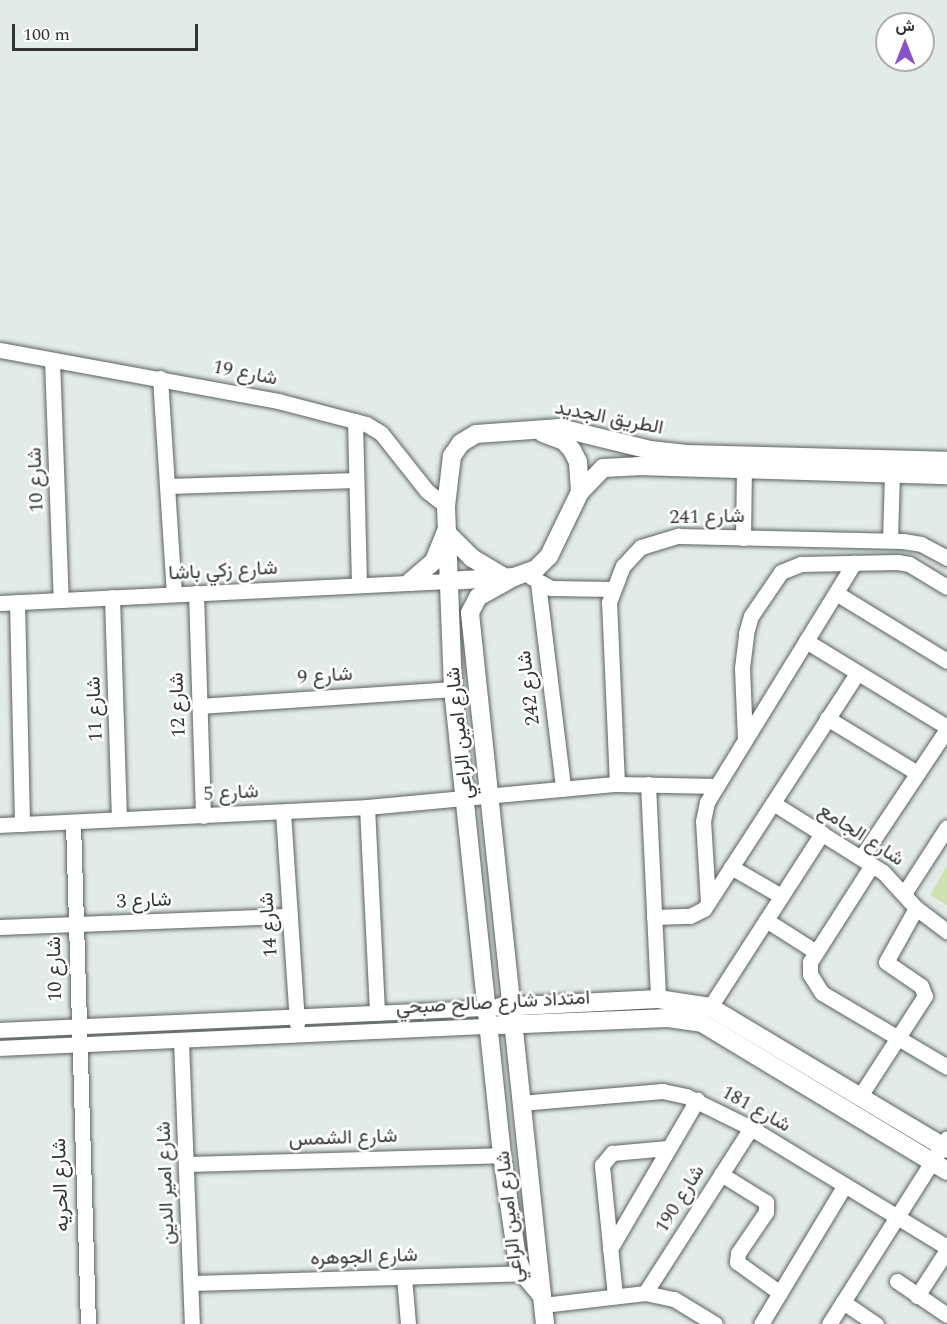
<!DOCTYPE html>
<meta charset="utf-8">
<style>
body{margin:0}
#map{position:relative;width:947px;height:1324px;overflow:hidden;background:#e3ebe9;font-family:Spectral,Vazirmatn,serif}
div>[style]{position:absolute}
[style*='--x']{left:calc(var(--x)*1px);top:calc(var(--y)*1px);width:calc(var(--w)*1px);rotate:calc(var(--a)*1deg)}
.green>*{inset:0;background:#cee2af}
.roads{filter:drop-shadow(0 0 2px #5b6260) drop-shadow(0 0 2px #5b6260)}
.minor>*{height:15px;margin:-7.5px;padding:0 7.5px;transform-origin:7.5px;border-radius:7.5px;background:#fff}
.tertiary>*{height:18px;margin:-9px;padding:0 9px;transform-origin:9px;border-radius:9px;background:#fff}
span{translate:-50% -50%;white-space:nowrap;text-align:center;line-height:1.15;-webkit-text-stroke:5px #fff;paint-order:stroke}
.street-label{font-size:20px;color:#323534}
.north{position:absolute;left:875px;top:12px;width:60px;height:60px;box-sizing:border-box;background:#fff;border:2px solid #adaeae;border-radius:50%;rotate:0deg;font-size:16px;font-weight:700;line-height:24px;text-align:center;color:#323534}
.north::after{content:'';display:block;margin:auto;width:21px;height:27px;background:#8952ca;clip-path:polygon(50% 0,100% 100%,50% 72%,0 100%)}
.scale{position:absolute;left:12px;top:24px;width:186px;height:27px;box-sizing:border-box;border:3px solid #323534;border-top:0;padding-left:8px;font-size:18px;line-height:21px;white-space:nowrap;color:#323534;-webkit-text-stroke:4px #fff;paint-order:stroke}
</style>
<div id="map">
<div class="green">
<i style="clip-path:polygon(947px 866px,947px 905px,930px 895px)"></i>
</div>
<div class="roads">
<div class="minor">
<i style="--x:0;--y:350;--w:283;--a:10.4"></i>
<i style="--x:278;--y:401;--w:91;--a:14.6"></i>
<i style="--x:366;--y:424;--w:17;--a:31"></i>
<i style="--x:381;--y:433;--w:74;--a:51.6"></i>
<i style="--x:427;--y:491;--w:24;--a:38"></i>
<i style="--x:52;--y:360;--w:240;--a:87.9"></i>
<i style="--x:160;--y:378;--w:216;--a:86.3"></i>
<i style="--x:355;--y:421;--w:164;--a:88.6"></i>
<i style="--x:167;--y:486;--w:189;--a:-1.8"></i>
<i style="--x:743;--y:538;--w:68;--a:-89.2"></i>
<i style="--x:890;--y:540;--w:66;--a:-88.3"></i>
<i style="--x:531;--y:577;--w:23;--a:29"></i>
<i style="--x:551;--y:588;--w:61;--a:0.9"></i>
<i style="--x:538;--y:583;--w:207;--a:83"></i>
<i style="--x:196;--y:593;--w:223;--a:88.2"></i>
<i style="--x:836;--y:593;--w:130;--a:31.5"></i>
<i style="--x:112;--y:597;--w:222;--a:88.2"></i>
<i style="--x:17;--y:602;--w:222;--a:88.7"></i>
<i style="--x:0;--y:603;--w:449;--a:-2.8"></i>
<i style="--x:806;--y:641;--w:165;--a:31.4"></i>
<i style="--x:199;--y:706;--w:255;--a:-3.8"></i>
<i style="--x:827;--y:718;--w:105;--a:31.4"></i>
<i style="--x:745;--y:740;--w:72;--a:-92.4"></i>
<i style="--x:742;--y:668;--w:35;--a:-83"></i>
<i style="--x:746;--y:633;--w:18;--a:-74"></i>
<i style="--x:751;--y:616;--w:53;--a:-55.7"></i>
<i style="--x:781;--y:572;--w:22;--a:-22"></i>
<i style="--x:801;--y:564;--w:96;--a:-1.2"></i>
<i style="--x:897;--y:562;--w:12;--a:9"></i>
<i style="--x:909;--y:564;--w:44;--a:31.2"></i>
<i style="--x:617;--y:784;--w:182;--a:-92.5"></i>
<i style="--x:609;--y:602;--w:39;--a:-69"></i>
<i style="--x:623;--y:566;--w:26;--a:-47"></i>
<i style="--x:641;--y:547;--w:39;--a:-17"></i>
<i style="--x:678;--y:536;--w:225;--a:1.3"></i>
<i style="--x:903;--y:541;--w:18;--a:9"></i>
<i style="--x:921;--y:544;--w:30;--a:28"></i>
<i style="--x:648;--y:784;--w:215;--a:87.3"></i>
<i style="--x:773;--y:803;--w:130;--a:32.1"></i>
<i style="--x:883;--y:872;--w:49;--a:47.5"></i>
<i style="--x:916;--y:908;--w:39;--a:37"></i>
<i style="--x:367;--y:807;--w:206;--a:87.2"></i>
<i style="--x:283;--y:812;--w:212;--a:86.2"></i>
<i style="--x:73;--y:822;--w:502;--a:88.29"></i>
<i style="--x:0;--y:825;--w:367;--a:-2.8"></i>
<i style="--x:367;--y:807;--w:251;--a:-5.3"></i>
<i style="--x:617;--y:784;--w:100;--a:1.1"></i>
<i style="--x:861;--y:858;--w:155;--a:-56.3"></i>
<i style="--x:872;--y:865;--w:115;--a:122.6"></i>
<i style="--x:810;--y:962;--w:12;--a:90"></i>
<i style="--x:810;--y:974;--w:22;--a:58"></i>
<i style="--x:822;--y:993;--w:145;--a:30.6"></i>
<i style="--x:731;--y:867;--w:58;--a:30.1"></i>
<i style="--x:905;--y:892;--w:77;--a:-57.1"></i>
<i style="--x:708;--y:902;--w:81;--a:-93.5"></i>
<i style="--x:703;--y:821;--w:19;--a:-78"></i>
<i style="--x:707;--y:802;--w:281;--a:-58.4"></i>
<i style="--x:654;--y:917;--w:36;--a:-2"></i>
<i style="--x:690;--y:916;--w:16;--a:-27"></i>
<i style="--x:704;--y:909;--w:281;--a:-57"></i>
<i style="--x:766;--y:920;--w:59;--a:32.6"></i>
<i style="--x:0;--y:927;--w:290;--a:-2.2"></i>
<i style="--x:710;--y:1007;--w:207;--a:-57.2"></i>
<i style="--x:0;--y:1030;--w:487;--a:-2.6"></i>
<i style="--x:181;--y:1041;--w:283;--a:87.8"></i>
<i style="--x:0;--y:1048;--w:489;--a:-2.6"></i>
<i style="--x:860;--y:1096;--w:119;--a:-57"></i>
<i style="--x:925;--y:996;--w:11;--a:-112"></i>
<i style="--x:921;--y:986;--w:42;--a:-145.6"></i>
<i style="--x:886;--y:962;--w:62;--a:-60.9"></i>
<i style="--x:520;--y:1103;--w:143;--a:-4.8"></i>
<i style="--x:662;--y:1091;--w:25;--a:12"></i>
<i style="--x:686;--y:1096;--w:72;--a:26.2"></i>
<i style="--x:751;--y:1128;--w:229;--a:31.3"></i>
<i style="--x:186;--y:1164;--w:316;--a:-1.6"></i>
<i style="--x:721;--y:1174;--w:53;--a:31.9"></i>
<i style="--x:766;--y:1202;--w:10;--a:90"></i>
<i style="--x:766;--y:1212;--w:50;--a:124.3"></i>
<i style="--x:738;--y:1253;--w:9;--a:96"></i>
<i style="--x:737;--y:1262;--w:53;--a:35.8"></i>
<i style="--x:610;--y:1249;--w:173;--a:-59.7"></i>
<i style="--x:404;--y:1277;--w:47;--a:85.1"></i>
<i style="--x:897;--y:1281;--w:60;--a:34.2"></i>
<i style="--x:191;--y:1283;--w:342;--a:-1.7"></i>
<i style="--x:645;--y:1293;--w:196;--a:-57.3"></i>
<i style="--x:615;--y:1296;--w:132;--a:-95.7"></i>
<i style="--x:602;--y:1165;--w:16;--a:-50"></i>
<i style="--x:612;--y:1153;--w:56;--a:-5.1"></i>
<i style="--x:917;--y:1296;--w:55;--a:-56.9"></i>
<i style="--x:843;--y:1302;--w:40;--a:34"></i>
<i style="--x:543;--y:1305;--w:103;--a:-6.7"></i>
<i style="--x:645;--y:1293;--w:30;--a:12"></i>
<i style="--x:674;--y:1299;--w:48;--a:31.4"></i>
<i style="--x:761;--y:1324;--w:162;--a:-58.9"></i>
<i style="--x:829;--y:1324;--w:220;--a:-57.6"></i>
</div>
<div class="tertiary">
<i style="--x:543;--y:433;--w:22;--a:21"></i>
<i style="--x:564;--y:441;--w:12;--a:48"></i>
<i style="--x:572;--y:450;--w:13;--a:63"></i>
<i style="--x:578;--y:462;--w:30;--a:86"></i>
<i style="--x:514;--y:577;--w:41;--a:150.9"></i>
<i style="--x:478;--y:597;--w:18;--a:117"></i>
<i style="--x:470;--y:613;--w:715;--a:83.98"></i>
<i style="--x:448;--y:581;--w:66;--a:-3.5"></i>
<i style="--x:514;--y:577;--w:23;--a:-20"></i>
<i style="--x:536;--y:569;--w:18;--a:-45"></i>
<i style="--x:549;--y:556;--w:71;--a:-64.2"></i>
<i style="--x:580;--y:492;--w:33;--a:-46"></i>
<i style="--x:603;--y:468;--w:35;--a:-3"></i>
<i style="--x:638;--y:466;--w:309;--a:1.7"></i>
<i style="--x:410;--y:582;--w:32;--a:-41"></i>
<i style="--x:434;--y:561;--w:31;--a:-68"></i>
<i style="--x:446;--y:532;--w:37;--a:45"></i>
<i style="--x:472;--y:558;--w:39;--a:31"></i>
<i style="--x:500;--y:1007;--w:158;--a:-2.9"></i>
<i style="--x:658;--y:999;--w:53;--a:8.7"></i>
<i style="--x:710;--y:1007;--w:276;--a:30.9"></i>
<i style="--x:500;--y:1025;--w:168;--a:-2.4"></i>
<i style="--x:668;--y:1018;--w:34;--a:8"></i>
<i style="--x:702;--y:1023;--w:286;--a:31.1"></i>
<i style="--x:542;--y:1296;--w:30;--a:-130"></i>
<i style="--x:523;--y:1273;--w:16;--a:-112"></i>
<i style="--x:517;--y:1258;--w:104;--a:-98.3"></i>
<i style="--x:502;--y:1155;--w:469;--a:-96"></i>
<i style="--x:453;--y:689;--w:183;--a:-92.2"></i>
<i style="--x:446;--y:506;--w:50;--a:-83.2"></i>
<i style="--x:452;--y:456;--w:16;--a:-55"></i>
<i style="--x:461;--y:443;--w:17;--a:-31"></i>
<i style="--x:476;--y:434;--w:84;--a:-4.1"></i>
<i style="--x:560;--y:428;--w:93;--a:13.7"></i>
<i style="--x:650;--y:450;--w:37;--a:6"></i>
<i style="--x:687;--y:454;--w:260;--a:1.5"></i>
</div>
</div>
<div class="street-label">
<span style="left:245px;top:373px;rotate:11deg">شارع 19</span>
<span style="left:609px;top:418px;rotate:11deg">الطريق الجديد</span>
<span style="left:36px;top:480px;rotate:-92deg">شارع 10</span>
<span style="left:707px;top:517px;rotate:-1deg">شارع 241</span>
<span style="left:223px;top:571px;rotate:-3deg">شارع زكي باشا</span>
<span style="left:325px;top:676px;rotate:-4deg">شارع 9</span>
<span style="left:529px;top:688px;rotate:-97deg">شارع 242</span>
<span style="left:178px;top:705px;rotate:-92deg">شارع 12</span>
<span style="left:95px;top:709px;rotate:-92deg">شارع 11</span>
<span style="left:460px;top:733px;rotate:-96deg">شارع امين الراعي</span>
<span style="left:231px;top:793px;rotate:-3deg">شارع 5</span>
<span style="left:861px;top:835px;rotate:33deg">شارع الجامع</span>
<span style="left:144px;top:901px;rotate:-2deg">شارع 3</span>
<span style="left:269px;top:925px;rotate:-94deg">شارع 14</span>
<span style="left:55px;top:969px;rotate:-91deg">شارع 10</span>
<span style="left:493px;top:1003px;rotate:-3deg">امتداد شارع صالح صبحي</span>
<span style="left:756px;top:1109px;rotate:29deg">شارع 181</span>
<span style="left:343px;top:1138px;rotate:-2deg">شارع الشمس</span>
<span style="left:166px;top:1183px;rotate:-92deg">شارع امير الدين</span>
<span style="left:61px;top:1185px;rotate:-92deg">شارع الحريه</span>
<span style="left:680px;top:1199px;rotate:-58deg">شارع 190</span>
<span style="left:510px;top:1217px;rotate:-96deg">شارع امين الراعي</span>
<span style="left:364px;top:1257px;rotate:-2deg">شارع الجوهره</span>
</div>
<div class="north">ش</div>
<div class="scale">100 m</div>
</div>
